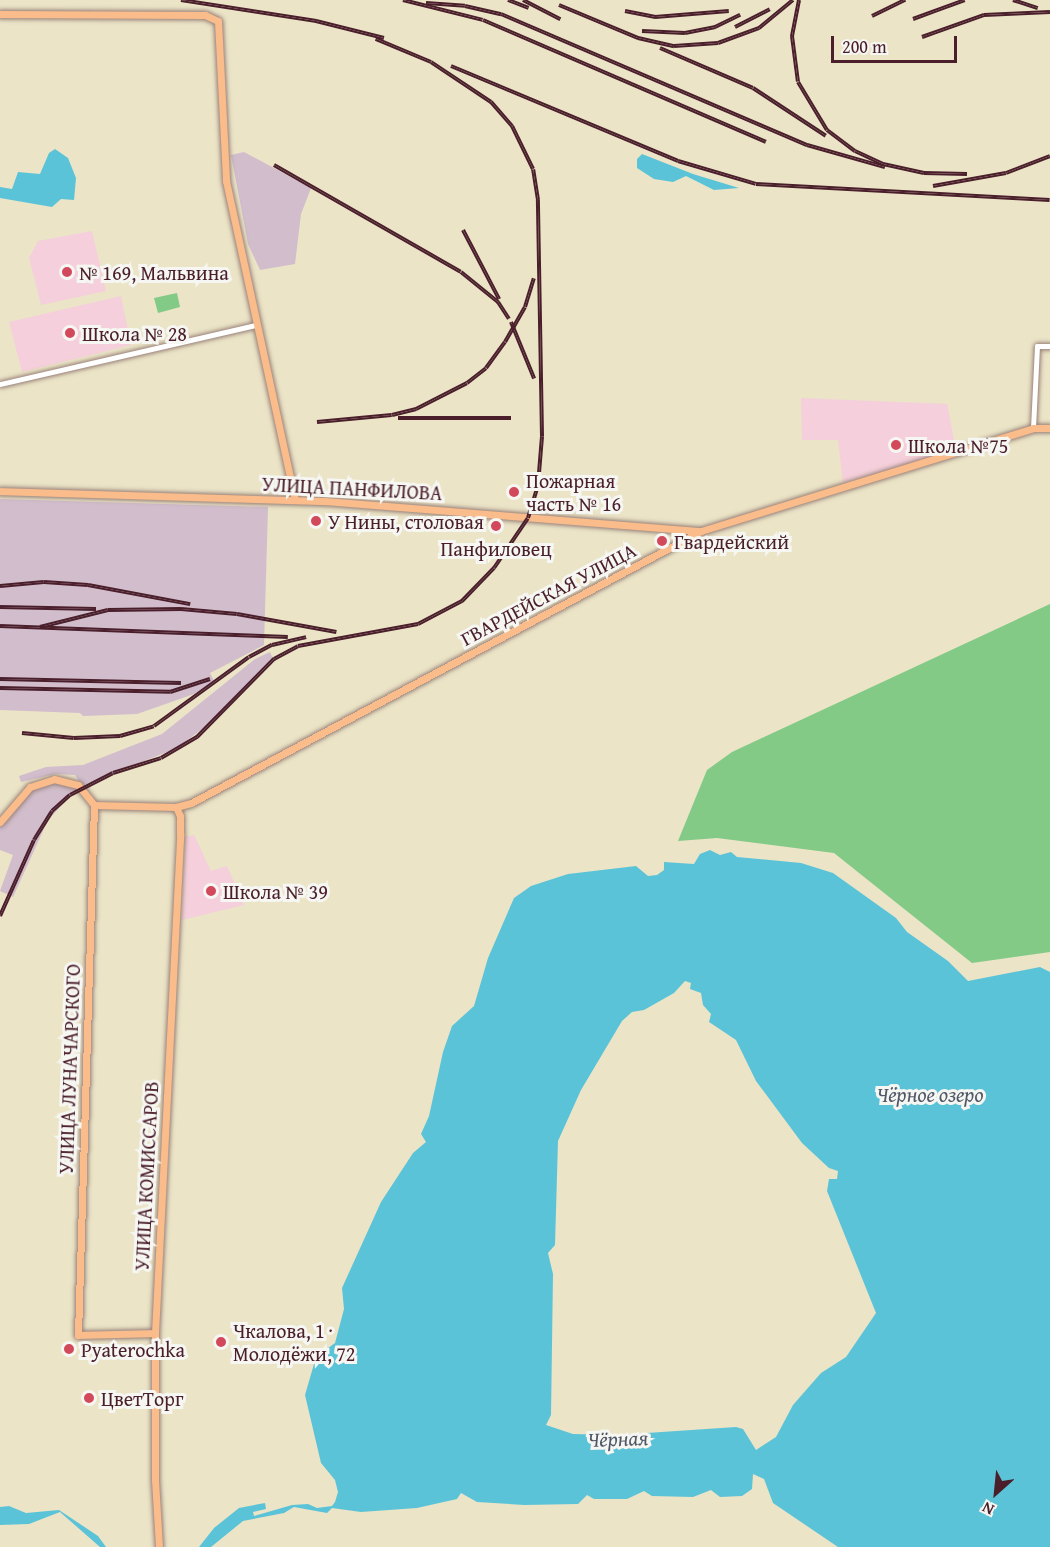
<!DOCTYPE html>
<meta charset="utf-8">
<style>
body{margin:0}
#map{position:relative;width:1050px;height:1547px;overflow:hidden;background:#ebe4c7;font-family:"Gentium Book Plus",serif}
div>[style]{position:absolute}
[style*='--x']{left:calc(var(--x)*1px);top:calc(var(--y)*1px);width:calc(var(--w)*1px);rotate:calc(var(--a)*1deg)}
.built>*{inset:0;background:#f5cfdb}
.industrial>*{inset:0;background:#d1bdcc}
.green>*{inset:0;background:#82ca86}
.water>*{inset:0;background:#5bc3d8}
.roads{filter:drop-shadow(0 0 2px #9a8279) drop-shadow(0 0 2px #9a8279)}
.minor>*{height:5px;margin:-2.5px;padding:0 2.5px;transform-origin:2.5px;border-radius:2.5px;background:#fff}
.major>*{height:7px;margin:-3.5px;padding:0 3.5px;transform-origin:3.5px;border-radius:3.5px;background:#fabc8b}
.rail>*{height:4px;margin-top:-2px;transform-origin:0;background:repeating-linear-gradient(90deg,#f6f6f2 0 4.5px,#4a1f2b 0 9px);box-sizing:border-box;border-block:2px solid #4a1f2b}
.dots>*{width:16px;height:16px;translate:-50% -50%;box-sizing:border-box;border:3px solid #f6f6f2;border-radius:50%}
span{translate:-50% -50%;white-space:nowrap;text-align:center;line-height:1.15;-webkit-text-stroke:6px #f6f6f2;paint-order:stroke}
.poi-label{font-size:20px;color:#4a1f2b}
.left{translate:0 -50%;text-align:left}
.street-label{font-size:20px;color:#4a1f2b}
.water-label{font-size:21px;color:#505868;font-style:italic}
.north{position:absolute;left:966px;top:1463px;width:60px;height:60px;-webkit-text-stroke:4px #f6f6f2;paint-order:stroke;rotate:207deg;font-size:16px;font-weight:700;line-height:24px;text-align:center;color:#4a1f2b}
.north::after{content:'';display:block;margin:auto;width:21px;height:27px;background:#4a1f2b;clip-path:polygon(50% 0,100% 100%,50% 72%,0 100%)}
.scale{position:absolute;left:831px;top:36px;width:126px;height:27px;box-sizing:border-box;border:3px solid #4a1f2b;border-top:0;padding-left:8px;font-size:18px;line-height:21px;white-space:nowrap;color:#4a1f2b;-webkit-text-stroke:4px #f6f6f2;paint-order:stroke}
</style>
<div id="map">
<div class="built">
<i style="clip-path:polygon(92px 231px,106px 291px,41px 305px,29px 258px,38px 241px)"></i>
<i style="clip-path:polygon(121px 296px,131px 345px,22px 372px,9px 322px)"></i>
<i style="clip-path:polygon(801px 398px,947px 404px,956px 450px,843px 483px,838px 440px,802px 440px)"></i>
<i style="clip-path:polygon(194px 835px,211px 871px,227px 866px,244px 905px,182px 920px,185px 837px)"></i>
</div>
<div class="industrial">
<i style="clip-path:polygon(244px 152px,311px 188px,301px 214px,295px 264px,260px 270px,248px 244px,231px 155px)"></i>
<i style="clip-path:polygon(0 499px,268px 507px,264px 645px,210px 673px,214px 681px,194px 694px,137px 714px,83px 716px,80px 713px,0 710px)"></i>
<i style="clip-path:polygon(270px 652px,273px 659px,219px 716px,177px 748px,87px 784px,81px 785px,75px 775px,56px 774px,21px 782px,19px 776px,46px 767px,83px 765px,162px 734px,255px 659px)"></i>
<i style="clip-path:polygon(62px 781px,77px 789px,48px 820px,13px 897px,0 891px,13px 855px,0 850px,0 825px,27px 794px,42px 784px)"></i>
</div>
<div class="green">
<i style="clip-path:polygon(177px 293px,180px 307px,158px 313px,154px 298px)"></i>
<i style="clip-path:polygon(1050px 604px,1050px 952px,972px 963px,834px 853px,717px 838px,678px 841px,707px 770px,732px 752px)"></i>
</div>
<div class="water">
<i style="clip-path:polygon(55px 149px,68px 158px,76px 178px,74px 200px,61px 199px,52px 207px,0 198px,0 187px,12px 189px,18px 172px,40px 174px,49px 153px)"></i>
<i style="clip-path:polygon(642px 154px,693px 174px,739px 188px,714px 190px,686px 176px,673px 182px,654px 179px,637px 168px,637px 159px)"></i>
<i style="clip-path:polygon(evenodd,710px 850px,720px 855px,731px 852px,737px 857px,801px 863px,833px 873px,896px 918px,907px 932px,948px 961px,968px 981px,1040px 967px,1050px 972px,1050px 1547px,838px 1547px,773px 1503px,764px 1479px,753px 1474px,752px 1489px,742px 1496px,720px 1497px,711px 1490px,693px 1497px,652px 1496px,644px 1491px,627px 1499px,594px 1499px,587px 1495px,578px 1504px,524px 1505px,477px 1502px,461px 1493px,457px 1499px,417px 1508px,361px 1512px,332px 1508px,327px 1513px,294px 1507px,284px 1513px,243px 1521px,211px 1547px,199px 1547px,214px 1528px,239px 1508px,265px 1503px,266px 1509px,253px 1512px,254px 1516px,292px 1505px,308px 1504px,317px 1508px,332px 1506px,335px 1502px,338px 1492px,335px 1480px,321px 1463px,305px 1395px,316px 1357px,335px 1343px,344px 1309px,342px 1288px,381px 1202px,413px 1153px,426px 1142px,421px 1134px,429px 1116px,443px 1052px,452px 1026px,474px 1006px,488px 958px,514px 898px,531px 886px,568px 874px,636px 866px,648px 876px,657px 875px,664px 870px,664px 862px,694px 864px,700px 854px,710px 850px,685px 981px,691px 983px,690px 989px,701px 993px,703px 1005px,711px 1014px,709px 1022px,736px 1040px,756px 1081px,802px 1143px,829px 1168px,838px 1171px,837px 1179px,829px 1179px,827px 1191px,876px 1313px,846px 1357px,821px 1373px,793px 1405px,776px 1437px,756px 1450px,743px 1429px,736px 1427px,617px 1435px,573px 1434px,546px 1425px,551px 1415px,553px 1274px,548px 1253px,555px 1245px,558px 1141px,581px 1090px,622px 1021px,632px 1012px,644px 1010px,674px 993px,685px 981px)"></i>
<i style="clip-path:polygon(9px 1506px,26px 1513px,59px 1510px,98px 1536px,106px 1547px,100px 1547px,60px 1512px,29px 1524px,0 1525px,0 1507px)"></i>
</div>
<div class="roads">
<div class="minor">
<i style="--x:0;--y:384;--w:263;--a:-13"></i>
<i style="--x:1033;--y:428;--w:82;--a:-87.2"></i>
<i style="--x:1037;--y:346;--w:13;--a:0"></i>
</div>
<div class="major">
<i style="--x:0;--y:14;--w:205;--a:0.3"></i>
<i style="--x:205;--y:15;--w:14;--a:25"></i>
<i style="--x:218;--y:21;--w:160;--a:87.1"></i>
<i style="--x:226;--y:181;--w:326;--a:77.8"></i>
<i style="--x:0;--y:491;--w:325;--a:1.8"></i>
<i style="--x:325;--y:501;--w:377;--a:4.6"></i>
<i style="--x:94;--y:805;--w:82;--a:1.4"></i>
<i style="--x:176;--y:807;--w:16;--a:-15"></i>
<i style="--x:191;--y:803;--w:578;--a:-28.07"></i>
<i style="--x:701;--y:531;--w:348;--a:-17.2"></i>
<i style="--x:1033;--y:428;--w:17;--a:0"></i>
<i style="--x:0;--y:822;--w:46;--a:-49.4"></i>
<i style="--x:30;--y:787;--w:25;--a:-18"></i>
<i style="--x:54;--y:779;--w:25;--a:14"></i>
<i style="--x:78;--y:785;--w:26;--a:51"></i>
<i style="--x:94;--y:805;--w:530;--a:91.73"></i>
<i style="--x:78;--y:1335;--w:77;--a:-1.5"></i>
<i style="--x:159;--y:1547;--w:68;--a:-93.4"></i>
<i style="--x:155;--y:1479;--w:146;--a:-90"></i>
<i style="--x:155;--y:1333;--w:500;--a:-87.1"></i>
<i style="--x:180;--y:834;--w:18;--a:-90"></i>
<i style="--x:180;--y:816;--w:10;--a:-114"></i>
</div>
</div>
<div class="rail">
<i style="--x:181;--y:0;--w:137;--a:8.8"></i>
<i style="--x:316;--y:21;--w:70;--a:14"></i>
<i style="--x:403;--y:0;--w:82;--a:14"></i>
<i style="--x:483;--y:20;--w:308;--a:23.3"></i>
<i style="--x:508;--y:0;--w:22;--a:21"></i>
<i style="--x:523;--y:0;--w:42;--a:27.2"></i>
<i style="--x:799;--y:0;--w:37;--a:101"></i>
<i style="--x:792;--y:36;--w:46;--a:82.6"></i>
<i style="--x:798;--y:82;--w:56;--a:58.9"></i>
<i style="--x:827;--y:130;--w:35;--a:37"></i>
<i style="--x:855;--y:151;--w:31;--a:25"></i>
<i style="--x:883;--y:164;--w:42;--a:12.4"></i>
<i style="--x:924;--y:173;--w:43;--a:1.3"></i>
<i style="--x:1013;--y:0;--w:26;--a:18"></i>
<i style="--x:426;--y:3;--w:39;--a:4"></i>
<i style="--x:465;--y:6;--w:37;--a:13"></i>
<i style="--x:501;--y:14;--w:333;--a:23.2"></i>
<i style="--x:807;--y:145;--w:81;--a:15.8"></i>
<i style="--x:559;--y:5;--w:86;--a:22.7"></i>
<i style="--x:638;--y:38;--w:37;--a:13"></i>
<i style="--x:674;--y:46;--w:44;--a:-3.9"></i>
<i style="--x:718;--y:43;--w:44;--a:-20.1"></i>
<i style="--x:759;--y:28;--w:44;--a:-39.5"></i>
<i style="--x:625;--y:11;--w:31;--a:11"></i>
<i style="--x:655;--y:17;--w:74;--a:-4.6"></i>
<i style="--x:872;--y:16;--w:37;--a:-26"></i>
<i style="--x:913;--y:19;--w:55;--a:-20.1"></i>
<i style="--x:735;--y:27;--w:39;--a:-27"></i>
<i style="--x:642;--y:31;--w:43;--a:2.7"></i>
<i style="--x:685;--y:33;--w:31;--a:-11"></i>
<i style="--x:715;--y:27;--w:28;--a:-26"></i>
<i style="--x:922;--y:37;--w:66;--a:-19.5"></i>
<i style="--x:984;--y:15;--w:66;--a:-2.6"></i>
<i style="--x:660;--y:48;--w:101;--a:23.3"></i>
<i style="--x:753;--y:88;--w:87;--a:33.3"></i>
<i style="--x:451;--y:66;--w:246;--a:22.7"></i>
<i style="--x:678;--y:161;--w:81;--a:16.4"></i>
<i style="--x:756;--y:184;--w:294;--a:3.1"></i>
<i style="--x:274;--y:165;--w:215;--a:29.8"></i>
<i style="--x:461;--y:272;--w:48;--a:39"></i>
<i style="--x:498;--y:302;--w:20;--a:57"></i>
<i style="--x:933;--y:186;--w:74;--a:-10.1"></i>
<i style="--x:1006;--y:173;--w:47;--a:-21.1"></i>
<i style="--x:463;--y:230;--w:78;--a:62.4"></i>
<i style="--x:511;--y:322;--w:61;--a:67.7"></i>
<i style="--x:398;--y:418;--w:113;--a:0"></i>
<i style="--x:317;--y:422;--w:75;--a:-5.3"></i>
<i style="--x:392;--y:415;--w:25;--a:-14"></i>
<i style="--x:416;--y:409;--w:57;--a:-27"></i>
<i style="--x:467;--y:383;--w:24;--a:-38"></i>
<i style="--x:486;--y:368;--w:32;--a:-54"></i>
<i style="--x:505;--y:342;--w:40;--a:-60.3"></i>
<i style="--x:525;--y:307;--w:30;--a:-73"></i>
<i style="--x:0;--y:586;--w:44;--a:-5.2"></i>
<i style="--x:44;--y:582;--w:44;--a:3.9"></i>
<i style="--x:88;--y:585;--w:104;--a:10.6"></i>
<i style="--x:0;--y:607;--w:96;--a:1.2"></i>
<i style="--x:0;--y:626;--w:288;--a:2.2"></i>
<i style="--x:40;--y:627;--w:70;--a:-14"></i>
<i style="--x:108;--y:610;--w:73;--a:-0.8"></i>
<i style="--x:181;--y:609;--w:56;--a:5.1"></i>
<i style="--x:237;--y:614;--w:101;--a:10.3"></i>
<i style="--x:0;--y:679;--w:181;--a:1.3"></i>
<i style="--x:0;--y:688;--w:170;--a:1.3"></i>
<i style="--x:170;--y:692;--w:42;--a:-18"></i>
<i style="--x:22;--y:733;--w:52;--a:5.5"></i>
<i style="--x:74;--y:738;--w:46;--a:-2.5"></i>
<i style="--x:120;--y:736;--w:35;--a:-16"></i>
<i style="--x:154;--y:726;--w:117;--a:-36"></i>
<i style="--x:249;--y:657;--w:26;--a:-28"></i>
<i style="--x:272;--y:645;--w:35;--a:-13"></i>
<i style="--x:0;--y:916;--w:83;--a:-65.9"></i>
<i style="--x:34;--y:840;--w:34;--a:-58"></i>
<i style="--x:52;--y:811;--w:24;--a:-42"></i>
<i style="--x:70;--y:795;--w:48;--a:-27.1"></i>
<i style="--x:113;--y:773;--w:50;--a:-17.4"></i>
<i style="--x:161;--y:758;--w:42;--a:-30.3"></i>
<i style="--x:197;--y:737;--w:110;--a:-45.4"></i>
<i style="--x:274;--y:659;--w:27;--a:-28"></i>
<i style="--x:298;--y:646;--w:122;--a:-10.4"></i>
<i style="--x:418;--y:624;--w:50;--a:-27.6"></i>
<i style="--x:462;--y:601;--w:46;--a:-45.9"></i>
<i style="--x:494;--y:568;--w:60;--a:-55.8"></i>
<i style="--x:528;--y:518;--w:34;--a:-73"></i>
<i style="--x:538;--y:485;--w:49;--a:-85.3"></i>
<i style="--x:542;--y:436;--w:236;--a:-91"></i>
<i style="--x:538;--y:200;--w:31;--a:-99"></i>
<i style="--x:533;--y:169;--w:48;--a:-116"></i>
<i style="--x:512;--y:126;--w:32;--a:-131"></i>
<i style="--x:491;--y:102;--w:72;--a:-146.3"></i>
<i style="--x:431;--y:62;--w:60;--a:-157.3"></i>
</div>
<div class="dots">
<i style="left:67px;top:272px;background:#d1495b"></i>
<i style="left:70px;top:333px;background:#d1495b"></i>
<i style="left:896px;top:445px;background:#d1495b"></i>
<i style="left:514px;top:492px;background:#d1495b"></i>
<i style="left:316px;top:521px;background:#d1495b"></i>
<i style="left:496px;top:526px;background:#d1495b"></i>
<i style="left:662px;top:541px;background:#d1495b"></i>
<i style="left:211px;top:891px;background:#d1495b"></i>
<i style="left:221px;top:1342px;background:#d1495b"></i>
<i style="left:69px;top:1349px;background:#d1495b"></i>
<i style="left:89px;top:1398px;background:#d1495b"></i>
</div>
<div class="poi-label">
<span class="left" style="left:79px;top:272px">№ 169, Мальвина</span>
<span class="left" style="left:82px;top:333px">Школа № 28</span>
<span class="left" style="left:908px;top:445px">Школа №75</span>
<span class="left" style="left:526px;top:492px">Пожарная<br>часть № 16</span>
<span class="left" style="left:328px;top:521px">У Нины, столовая</span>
<span class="left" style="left:674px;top:541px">Гвардейский</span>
<span style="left:496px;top:548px">Панфиловец</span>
<span class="left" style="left:223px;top:891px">Школа № 39</span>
<span class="left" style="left:233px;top:1342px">Чкалова, 1 ·<br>Молодёжи, 72</span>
<span class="left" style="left:81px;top:1349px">Pyaterochka</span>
<span class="left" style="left:101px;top:1398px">ЦветТорг</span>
</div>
<div class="street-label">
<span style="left:352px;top:488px;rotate:3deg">УЛИЦА ПАНФИЛОВА</span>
<span style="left:548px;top:594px;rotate:-28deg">ГВАРДЕЙСКАЯ УЛИЦА</span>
<span style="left:69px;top:1069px;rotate:-88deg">УЛИЦА ЛУНАЧАРСКОГО</span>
<span style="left:146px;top:1176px;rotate:-87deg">УЛИЦА КОМИССАРОВ</span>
</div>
<div class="water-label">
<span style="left:930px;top:1095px">Чёрное озеро</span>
<span style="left:618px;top:1439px;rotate:-2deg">Чёрная</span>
</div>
<div class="north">N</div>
<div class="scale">200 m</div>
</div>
